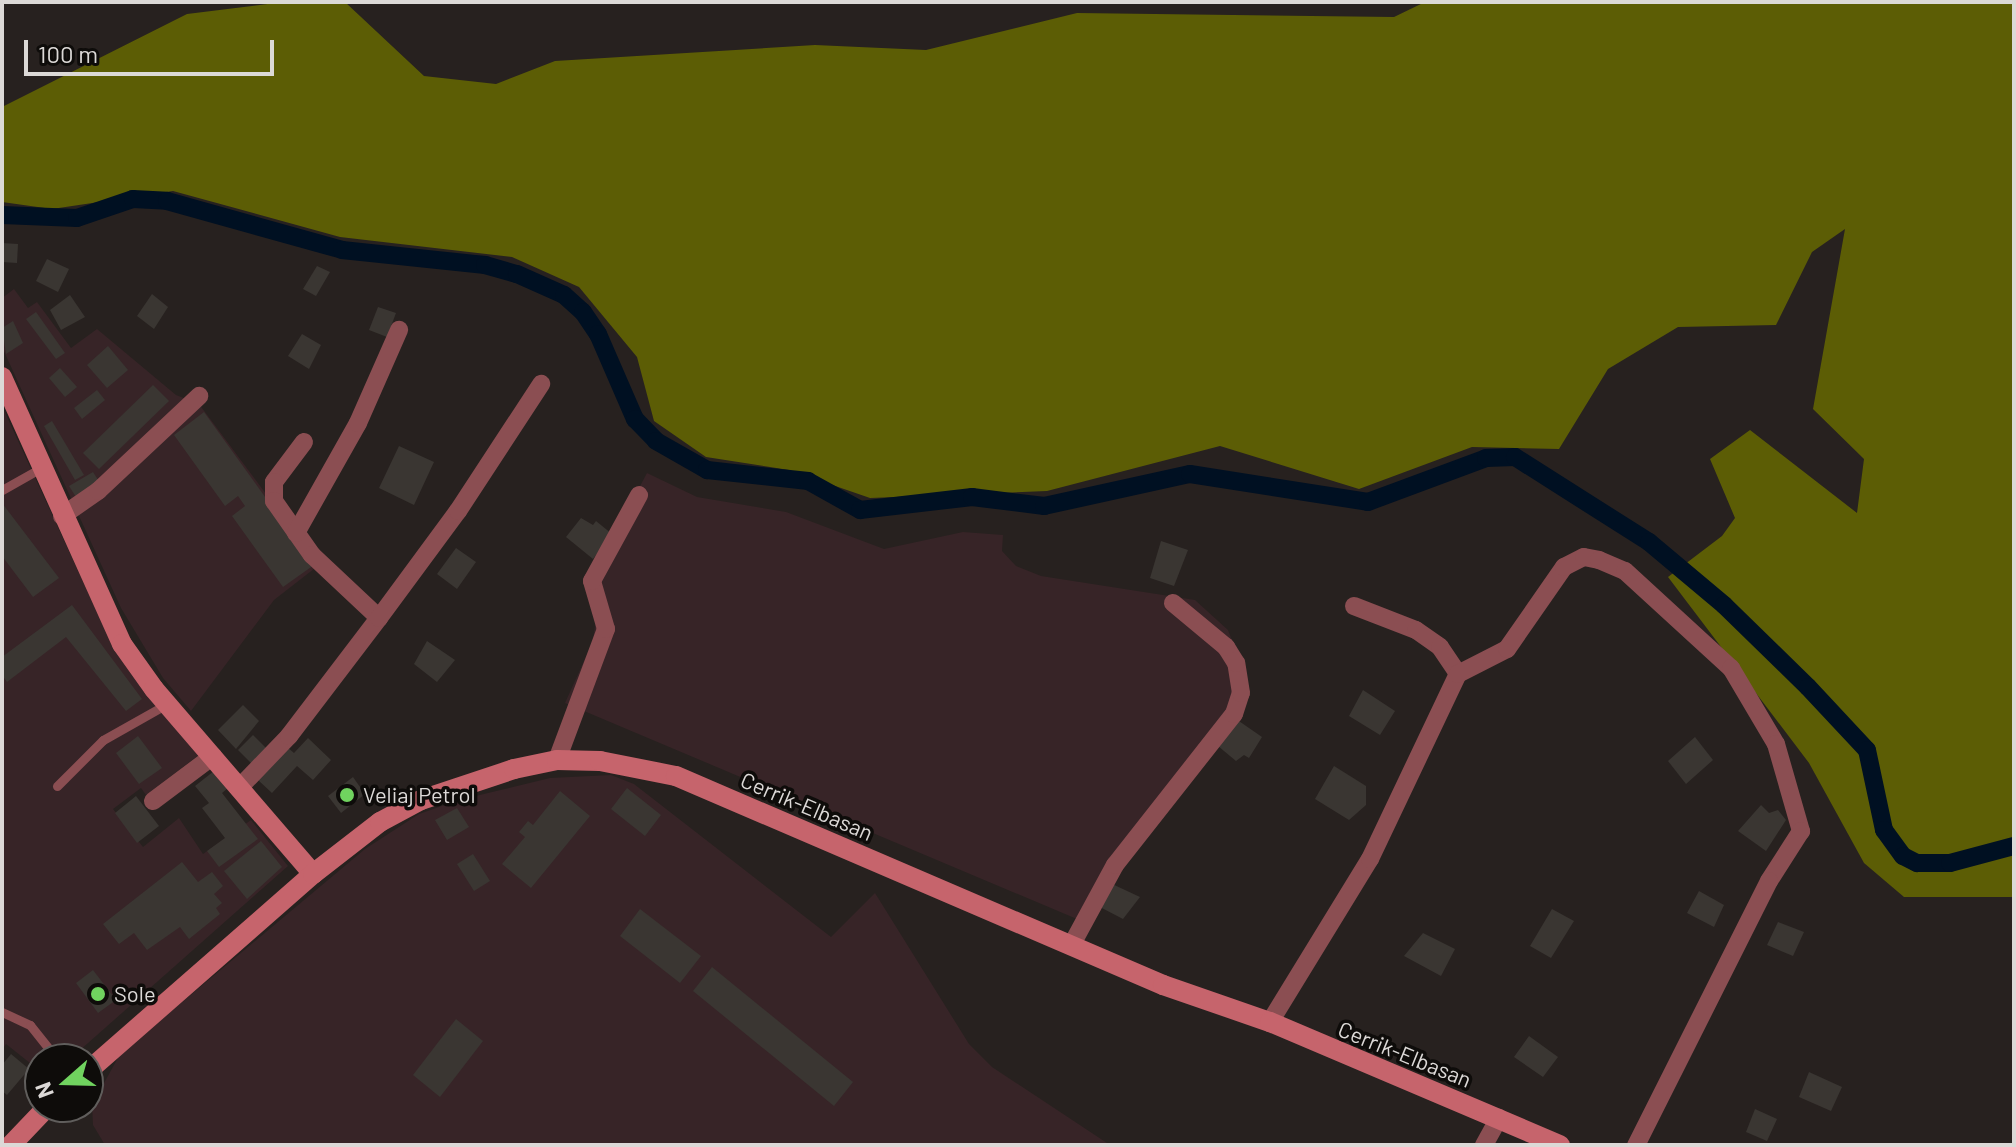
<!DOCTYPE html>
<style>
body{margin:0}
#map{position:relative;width:2016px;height:1147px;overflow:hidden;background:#27211f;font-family:Barlow,sans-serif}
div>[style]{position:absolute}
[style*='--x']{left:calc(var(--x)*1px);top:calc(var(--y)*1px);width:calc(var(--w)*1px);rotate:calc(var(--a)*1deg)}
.industrial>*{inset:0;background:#372427}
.forest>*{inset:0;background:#5c5d05}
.canal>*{height:18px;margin:-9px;padding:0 9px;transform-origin:9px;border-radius:9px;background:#001022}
.building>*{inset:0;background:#3a3632}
.lane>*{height:9px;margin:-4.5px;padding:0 4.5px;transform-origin:4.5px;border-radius:4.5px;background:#8b4e52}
.street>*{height:18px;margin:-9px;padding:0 9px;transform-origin:9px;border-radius:9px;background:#8b4e52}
.secondary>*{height:20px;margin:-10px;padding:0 10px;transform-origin:10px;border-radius:10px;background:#c6646c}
.dots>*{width:22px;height:22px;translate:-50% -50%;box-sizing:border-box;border:4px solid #0e0c0a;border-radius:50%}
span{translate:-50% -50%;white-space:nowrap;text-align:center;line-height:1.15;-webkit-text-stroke:7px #0e0c0a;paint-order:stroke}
.poi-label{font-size:22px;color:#dcd9d7}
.left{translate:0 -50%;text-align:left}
.street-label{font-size:22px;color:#dcd9d7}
.frame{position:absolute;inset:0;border:4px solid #dcd9d7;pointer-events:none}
.north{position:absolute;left:24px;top:1043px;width:80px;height:80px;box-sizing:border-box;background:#0e0c0a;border:2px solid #605e5c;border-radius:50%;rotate:250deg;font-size:22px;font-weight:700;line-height:32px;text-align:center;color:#dcd9d7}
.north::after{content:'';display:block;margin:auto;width:28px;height:36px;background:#70d35f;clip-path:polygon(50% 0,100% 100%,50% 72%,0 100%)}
.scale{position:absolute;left:24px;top:40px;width:250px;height:36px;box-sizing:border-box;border:4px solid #dcd9d7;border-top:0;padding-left:10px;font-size:24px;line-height:28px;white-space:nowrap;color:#dcd9d7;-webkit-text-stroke:6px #0e0c0a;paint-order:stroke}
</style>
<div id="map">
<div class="industrial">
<i style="clip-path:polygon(14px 289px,28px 308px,37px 302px,71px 348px,97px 329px,176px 395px,199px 404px,319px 565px,274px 600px,191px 711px,163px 678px,121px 608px,2px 347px,2px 298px)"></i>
<i style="clip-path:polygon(2px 406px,97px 612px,200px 754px,146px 795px,141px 788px,113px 809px,143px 847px,179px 818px,203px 854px,251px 820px,288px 866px,70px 1059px,40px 1059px,40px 1071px,6px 1044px,2px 1050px)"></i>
<i style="clip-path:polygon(647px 473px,697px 497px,786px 512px,884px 549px,963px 532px,1003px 535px,1002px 551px,1016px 566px,1041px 576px,1195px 600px,1228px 630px,1240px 661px,1234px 707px,1084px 922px,565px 703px,593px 641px,596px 617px,588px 584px)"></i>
<i style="clip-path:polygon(611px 775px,634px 784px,831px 937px,875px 893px,969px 1044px,992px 1067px,1110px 1145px,105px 1145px,93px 1125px,92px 1105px,120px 1054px,365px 849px,419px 814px,459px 800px,550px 778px)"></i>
</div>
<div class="forest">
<i style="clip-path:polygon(283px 2px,345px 2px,424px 76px,496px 84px,555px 61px,815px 45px,926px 50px,1077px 13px,1394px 17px,1425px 2px,2014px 2px,2014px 897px,1904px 897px,1864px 863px,1809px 763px,1668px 577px,1722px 536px,1735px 518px,1710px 459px,1750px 430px,1857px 513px,1864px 459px,1813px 409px,1845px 229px,1812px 252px,1776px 325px,1678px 327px,1608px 369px,1559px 449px,1472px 447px,1359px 489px,1220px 446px,1047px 491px,870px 498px,789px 470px,706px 457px,654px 421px,637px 357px,579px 287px,512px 257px,340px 237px,173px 191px,52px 209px,2px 202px,2px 107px,187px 14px)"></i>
</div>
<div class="canal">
<i style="--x:2;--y:215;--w:75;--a:2.3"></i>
<i style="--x:77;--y:218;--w:59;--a:-18.7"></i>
<i style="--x:133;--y:199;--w:34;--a:3"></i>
<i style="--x:167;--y:201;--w:182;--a:15.6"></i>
<i style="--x:342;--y:250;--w:144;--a:6"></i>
<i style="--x:485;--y:265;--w:33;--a:16"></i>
<i style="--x:517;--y:274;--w:51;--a:24.1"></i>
<i style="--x:564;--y:295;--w:25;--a:42"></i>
<i style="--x:583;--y:312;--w:27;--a:56"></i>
<i style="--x:598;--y:334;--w:93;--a:66.5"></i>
<i style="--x:635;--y:419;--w:30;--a:46"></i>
<i style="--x:656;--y:441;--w:59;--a:29.6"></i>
<i style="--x:707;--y:470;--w:102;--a:6.2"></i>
<i style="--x:808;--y:481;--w:60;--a:29.1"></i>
<i style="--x:860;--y:510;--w:113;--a:-6.6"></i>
<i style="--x:972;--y:497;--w:73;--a:7.1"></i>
<i style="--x:1044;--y:506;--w:149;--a:-12.4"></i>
<i style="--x:1190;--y:474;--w:180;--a:8.9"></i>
<i style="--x:1368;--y:502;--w:126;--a:-20.4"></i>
<i style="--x:1486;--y:458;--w:29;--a:-2"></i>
<i style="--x:1515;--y:457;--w:159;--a:32.4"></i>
<i style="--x:1649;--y:542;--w:98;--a:40"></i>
<i style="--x:1724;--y:605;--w:117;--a:44.3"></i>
<i style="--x:1808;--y:687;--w:86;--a:46.9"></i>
<i style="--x:1867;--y:750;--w:82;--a:78"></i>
<i style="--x:1884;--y:830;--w:32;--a:54"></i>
<i style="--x:1903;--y:856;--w:16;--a:27"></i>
<i style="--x:1917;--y:863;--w:33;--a:0"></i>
<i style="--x:1950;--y:863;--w:66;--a:-14.9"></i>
</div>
<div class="building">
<i style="clip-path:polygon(2px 243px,18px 244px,17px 263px,2px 262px)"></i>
<i style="clip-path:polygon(47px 259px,69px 269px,58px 292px,36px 281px)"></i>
<i style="clip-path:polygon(317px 266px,330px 272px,316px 296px,303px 289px)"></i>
<i style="clip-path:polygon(152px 294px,168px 307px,154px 329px,137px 316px)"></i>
<i style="clip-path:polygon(70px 295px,85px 317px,61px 330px,50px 310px)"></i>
<i style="clip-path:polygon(378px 307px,396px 313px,387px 337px,369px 330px)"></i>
<i style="clip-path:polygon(36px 312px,65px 353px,56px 359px,26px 319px)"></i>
<i style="clip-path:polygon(13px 321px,23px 343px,6px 354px,2px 328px)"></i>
<i style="clip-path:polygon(302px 334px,321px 345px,309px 369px,288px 356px)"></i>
<i style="clip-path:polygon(108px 346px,128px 370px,107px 388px,87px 365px)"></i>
<i style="clip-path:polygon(60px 368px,77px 387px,65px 397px,49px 378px)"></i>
<i style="clip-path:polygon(153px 385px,169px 401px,99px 469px,83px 453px)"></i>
<i style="clip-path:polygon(97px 390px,105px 400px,82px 419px,74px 408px)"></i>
<i style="clip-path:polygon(204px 412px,314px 565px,283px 587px,232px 516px,245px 506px,238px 496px,225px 506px,174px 435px)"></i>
<i style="clip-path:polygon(52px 421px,84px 475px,75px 480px,44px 426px)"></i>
<i style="clip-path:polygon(399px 446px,434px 462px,414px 505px,379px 488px)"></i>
<i style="clip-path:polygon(93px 472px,100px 483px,76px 497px,69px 486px)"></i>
<i style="clip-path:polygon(2px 503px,59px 578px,33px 597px,2px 556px)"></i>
<i style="clip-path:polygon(581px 518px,593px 525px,596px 521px,612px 534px,593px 559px,566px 537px)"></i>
<i style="clip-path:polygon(1161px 541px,1188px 550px,1174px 586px,1150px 578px)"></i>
<i style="clip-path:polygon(456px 548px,476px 562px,457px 589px,437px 574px)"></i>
<i style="clip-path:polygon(72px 605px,142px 699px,126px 711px,66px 637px,7px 682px,2px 675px,2px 657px)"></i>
<i style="clip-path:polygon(427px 641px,455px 660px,437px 682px,414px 664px)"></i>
<i style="clip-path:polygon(1363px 690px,1395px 711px,1380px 735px,1349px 716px)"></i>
<i style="clip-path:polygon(243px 705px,259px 721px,236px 749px,218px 730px)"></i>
<i style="clip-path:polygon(1236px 719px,1262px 737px,1249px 758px,1244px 755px,1236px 761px,1218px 746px)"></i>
<i style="clip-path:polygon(253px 735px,267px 749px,252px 764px,238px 750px)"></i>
<i style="clip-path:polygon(138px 736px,162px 768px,139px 784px,116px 753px)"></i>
<i style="clip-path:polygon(1695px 737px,1713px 760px,1686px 784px,1668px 761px)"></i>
<i style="clip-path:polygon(308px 738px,331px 760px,313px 780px,297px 766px,272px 793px,258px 780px,287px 747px,294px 753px)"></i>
<i style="clip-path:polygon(1334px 766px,1366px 786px,1366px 805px,1349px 820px,1315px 799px)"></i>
<i style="clip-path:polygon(214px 771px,228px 788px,222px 793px,258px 839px,219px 867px,207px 851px,225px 838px,202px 808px,209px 803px,195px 786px)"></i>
<i style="clip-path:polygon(353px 777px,365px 794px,341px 813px,328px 796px)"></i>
<i style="clip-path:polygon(627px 788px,661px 815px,645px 836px,611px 809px)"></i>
<i style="clip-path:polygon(560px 791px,590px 816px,531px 888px,502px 864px,525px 837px,519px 832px,528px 821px,533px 825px)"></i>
<i style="clip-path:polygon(136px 796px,159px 826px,137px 843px,115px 813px)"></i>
<i style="clip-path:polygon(1761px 805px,1769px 813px,1778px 810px,1786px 820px,1766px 851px,1738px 831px)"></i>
<i style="clip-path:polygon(457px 808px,469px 827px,447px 840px,435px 820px)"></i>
<i style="clip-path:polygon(261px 841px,282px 867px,247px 899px,224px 871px)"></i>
<i style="clip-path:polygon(473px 854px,490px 881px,474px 891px,457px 864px)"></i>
<i style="clip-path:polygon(182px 862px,198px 882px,212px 872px,223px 886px,214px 894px,222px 903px,216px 908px,220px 914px,189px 939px,180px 927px,147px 950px,134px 933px,119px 944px,103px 924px)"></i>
<i style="clip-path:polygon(1110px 883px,1140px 897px,1123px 919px,1098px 906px)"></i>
<i style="clip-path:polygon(1699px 891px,1724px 905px,1714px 927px,1687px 913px)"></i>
<i style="clip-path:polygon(640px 909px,701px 956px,680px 983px,620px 936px)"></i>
<i style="clip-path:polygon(1552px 909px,1574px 921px,1551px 958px,1530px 946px)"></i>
<i style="clip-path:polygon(1778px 922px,1804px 932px,1793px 956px,1767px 945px)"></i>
<i style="clip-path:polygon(1423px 933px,1455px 949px,1441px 976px,1404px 956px)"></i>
<i style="clip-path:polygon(712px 967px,853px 1082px,834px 1106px,693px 991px)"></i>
<i style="clip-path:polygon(93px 970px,116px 1000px,98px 1013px,76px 983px)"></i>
<i style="clip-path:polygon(456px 1019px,483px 1041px,440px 1097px,413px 1075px)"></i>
<i style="clip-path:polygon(1529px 1036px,1558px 1057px,1543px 1077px,1514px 1057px)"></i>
<i style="clip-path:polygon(11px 1054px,29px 1069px,7px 1095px,2px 1091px,2px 1065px)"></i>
<i style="clip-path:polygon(1809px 1072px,1842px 1087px,1831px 1111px,1799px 1097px)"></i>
<i style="clip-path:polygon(1755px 1109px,1777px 1119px,1767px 1141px,1746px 1132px)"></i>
</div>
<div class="lane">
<i style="--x:2;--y:490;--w:45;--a:-29.4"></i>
<i style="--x:57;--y:786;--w:65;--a:-45"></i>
<i style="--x:103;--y:740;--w:73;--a:-29.4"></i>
<i style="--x:2;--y:1012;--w:31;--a:25"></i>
<i style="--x:30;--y:1025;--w:43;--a:51.5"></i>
</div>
<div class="street">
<i style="--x:304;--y:442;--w:50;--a:126.9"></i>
<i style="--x:274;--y:482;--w:19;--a:90"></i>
<i style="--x:274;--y:501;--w:66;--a:54.9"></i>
<i style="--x:312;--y:555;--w:92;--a:43.2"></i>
<i style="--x:62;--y:516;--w:44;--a:-34.8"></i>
<i style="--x:98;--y:491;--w:139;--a:-43.2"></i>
<i style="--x:296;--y:533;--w:126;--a:-60.6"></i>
<i style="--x:358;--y:423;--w:102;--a:-66.2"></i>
<i style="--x:1354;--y:606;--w:66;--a:21.2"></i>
<i style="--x:1416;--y:630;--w:29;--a:35"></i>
<i style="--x:1440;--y:647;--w:32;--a:56"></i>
<i style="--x:557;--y:760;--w:140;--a:-69.5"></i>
<i style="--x:606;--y:629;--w:50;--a:-106.3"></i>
<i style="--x:592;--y:581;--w:98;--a:-61.3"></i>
<i style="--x:239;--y:788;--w:72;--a:-46.1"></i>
<i style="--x:289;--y:736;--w:148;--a:-52.7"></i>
<i style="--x:379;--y:618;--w:133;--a:-53.6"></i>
<i style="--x:458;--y:511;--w:152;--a:-56.8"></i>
<i style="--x:153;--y:801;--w:75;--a:-36.9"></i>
<i style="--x:1071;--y:946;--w:92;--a:-61.5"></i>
<i style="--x:1115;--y:865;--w:192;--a:-51.8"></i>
<i style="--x:1234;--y:714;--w:22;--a:-72"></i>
<i style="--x:1241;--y:693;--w:30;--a:-99"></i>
<i style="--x:1236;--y:663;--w:19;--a:-122"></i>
<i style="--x:1226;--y:647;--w:69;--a:-140.3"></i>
<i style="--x:1270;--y:1022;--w:191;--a:-58.5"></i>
<i style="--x:1370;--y:859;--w:205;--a:-64.6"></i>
<i style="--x:1458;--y:674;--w:55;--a:-27"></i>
<i style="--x:1507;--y:649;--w:100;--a:-55.2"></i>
<i style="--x:1564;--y:567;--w:22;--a:-27"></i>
<i style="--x:1584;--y:557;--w:15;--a:11"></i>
<i style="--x:1599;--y:560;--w:28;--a:23"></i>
<i style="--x:1625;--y:571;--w:144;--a:42.5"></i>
<i style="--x:1731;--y:668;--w:88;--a:59.4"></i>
<i style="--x:1776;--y:744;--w:91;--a:74"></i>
<i style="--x:1801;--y:831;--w:59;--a:122.6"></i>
<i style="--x:1769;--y:881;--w:296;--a:116.7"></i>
<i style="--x:1484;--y:1145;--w:31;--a:-61"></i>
</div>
<div class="secondary">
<i style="--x:2;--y:377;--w:293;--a:65.8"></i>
<i style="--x:122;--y:644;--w:55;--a:54.6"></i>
<i style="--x:154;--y:689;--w:244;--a:49.3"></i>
<i style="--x:88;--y:1071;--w:299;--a:-41.2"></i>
<i style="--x:313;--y:874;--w:85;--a:-37.8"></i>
<i style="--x:380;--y:822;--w:47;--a:-28.2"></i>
<i style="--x:421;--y:800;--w:98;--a:-18.4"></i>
<i style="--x:514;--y:769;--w:44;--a:-11.8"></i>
<i style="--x:557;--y:760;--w:43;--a:1.3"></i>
<i style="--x:600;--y:761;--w:77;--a:11.2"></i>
<i style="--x:676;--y:776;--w:530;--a:23.23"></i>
<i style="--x:1163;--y:985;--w:113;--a:19.1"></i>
<i style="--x:1270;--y:1022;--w:315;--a:23"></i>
<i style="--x:11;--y:1145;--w:52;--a:-46.5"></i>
</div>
<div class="dots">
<i style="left:347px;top:795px;background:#70d35f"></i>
<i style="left:98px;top:994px;background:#70d35f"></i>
</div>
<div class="poi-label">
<span class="left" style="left:363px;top:795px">Veliaj Petrol</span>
<span class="left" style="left:114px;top:994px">Sole</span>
</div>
<div class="street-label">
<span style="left:807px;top:806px;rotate:23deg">Cerrik-Elbasan</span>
<span style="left:1405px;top:1054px;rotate:22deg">Cerrik-Elbasan</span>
</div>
<div class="frame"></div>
<div class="north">N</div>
<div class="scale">100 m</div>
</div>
